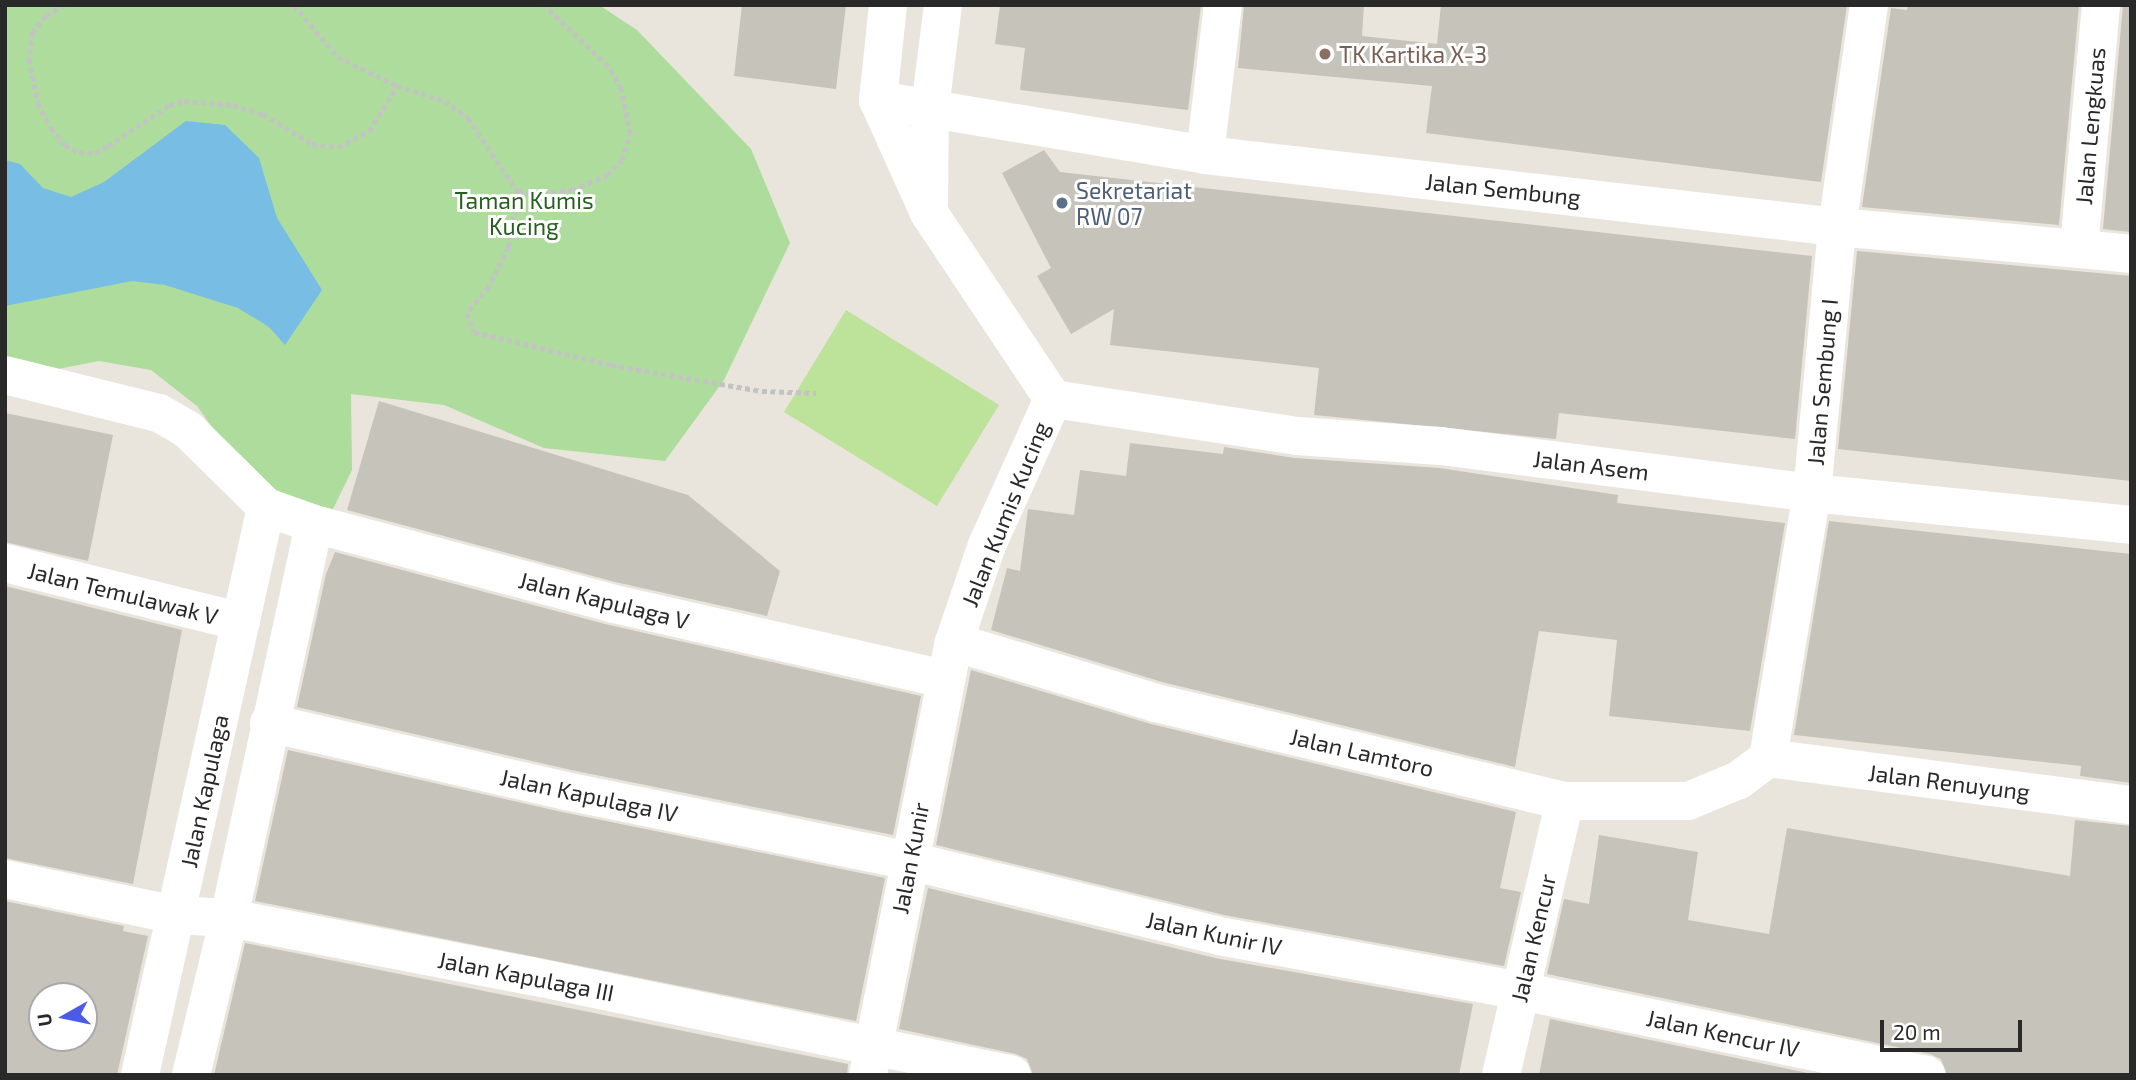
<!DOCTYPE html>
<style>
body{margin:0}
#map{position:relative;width:2136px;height:1080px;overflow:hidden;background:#eae5dc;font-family:"Exo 2",sans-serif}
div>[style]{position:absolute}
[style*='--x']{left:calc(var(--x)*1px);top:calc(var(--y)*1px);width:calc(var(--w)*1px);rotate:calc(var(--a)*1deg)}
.green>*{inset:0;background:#addc9d}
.pitch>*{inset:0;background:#bde29a}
.water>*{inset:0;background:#78bde3}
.building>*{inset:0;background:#c6c3bb}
.path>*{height:4.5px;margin-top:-2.25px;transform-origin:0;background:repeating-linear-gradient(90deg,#c3c3c3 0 5px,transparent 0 8.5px)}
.minor>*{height:38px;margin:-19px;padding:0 19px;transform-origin:19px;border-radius:19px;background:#fff}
.dots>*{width:19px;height:19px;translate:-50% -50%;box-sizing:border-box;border:4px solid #fff;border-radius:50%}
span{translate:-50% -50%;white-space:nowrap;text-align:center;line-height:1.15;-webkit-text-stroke:6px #fff;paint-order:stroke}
.education-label{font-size:23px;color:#785e54}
.left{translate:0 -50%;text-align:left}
.street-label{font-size:23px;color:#292929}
.service-label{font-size:23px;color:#4e5e75}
.park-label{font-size:23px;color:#285f20}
.frame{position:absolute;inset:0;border:7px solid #292929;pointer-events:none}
.north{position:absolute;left:28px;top:982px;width:70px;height:70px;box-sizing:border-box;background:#fff;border:2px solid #a9a9a9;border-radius:50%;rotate:261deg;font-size:19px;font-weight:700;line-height:28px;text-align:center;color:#292929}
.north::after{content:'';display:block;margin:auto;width:24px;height:32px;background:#4a5ae9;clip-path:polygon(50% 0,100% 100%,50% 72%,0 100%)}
.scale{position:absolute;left:1880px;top:1020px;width:142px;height:32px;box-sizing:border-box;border:4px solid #292929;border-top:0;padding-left:9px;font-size:21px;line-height:24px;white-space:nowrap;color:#292929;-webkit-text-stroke:5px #fff;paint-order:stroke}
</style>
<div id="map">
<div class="green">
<i style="clip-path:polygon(5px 5px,599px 5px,637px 30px,751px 149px,790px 243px,724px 380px,665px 461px,544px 448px,444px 405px,351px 394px,352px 470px,333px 509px,261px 496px,197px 406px,151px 370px,99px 361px,22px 376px,5px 366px)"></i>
</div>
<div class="pitch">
<i style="clip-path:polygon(846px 310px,999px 405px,937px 506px,784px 412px)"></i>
</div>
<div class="water">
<i style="clip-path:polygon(186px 121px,225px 125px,259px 158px,277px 218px,322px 290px,285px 345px,269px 327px,238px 308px,165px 285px,132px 281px,5px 306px,5px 160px,20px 164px,43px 188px,71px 197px,104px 182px)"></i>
</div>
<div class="building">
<i style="clip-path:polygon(742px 5px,846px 5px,836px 89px,734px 76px)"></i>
<i style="clip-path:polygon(1000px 5px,1201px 5px,1188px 110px,1020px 90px,1025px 48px,995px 44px)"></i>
<i style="clip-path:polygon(1244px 5px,1364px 5px,1362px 36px,1437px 44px,1441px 5px,1847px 5px,1821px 182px,1426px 133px,1432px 86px,1238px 68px)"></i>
<i style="clip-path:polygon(1908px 5px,2079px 5px,2059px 225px,1862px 207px,1891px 8px,1907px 10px)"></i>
<i style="clip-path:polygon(2123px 5px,2131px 5px,2131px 232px,2103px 229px)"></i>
<i style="clip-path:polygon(1044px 150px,1060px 172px,1812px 256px,1795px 439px,1559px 413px,1556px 439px,1314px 415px,1319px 368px,1110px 345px,1114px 309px,1071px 334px,1037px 276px,1051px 268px,1002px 173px)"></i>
<i style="clip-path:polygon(1857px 251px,2131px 276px,2131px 481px,1838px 449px)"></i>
<i style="clip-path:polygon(379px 401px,688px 495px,780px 571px,767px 616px,615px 582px,347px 510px)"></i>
<i style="clip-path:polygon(5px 413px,113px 435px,88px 561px,5px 542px)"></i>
<i style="clip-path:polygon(1130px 443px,1223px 454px,1224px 447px,1295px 458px,1439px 468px,1618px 495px,1617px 503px,1785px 523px,1750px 731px,1609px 716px,1617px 640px,1539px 631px,1515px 767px,1162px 682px,991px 630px,1007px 568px,1020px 571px,1028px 509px,1074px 515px,1080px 470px,1126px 476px)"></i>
<i style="clip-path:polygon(1829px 521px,2131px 554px,2131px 783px,2080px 776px,2081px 766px,1794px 735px)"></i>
<i style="clip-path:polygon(335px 552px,605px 624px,921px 696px,893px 835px,571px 770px,297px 707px,326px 574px)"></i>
<i style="clip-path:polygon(5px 586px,182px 630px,133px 884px,5px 858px)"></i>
<i style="clip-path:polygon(971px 670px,1151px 724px,1516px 812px,1500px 888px,1521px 892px,1504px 966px,1224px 915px,936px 845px)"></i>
<i style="clip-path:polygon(288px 750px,562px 812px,885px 878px,856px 1021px,255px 901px)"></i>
<i style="clip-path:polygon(2075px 820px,2131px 826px,2131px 1075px,1947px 1075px,1941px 1059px,1930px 1054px,1547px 974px,1564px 899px,1589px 904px,1599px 835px,1698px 852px,1688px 920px,1769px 934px,1787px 828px,2070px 876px)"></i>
<i style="clip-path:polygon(928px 888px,1215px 958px,1473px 1004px,1459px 1075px,1033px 1075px,1027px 1059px,1016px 1054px,899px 1029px)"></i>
<i style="clip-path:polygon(evenodd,5px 901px,124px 926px,123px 931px,148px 936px,117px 1075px,5px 1075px,5px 901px,42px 996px,84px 996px,84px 1038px,42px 1038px,42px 996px)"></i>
<i style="clip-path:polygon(245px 943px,848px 1064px,847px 1075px,214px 1075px)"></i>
<i style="clip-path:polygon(1550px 1019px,1817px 1075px,1539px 1075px)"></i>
</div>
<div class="path">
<i style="--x:65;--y:5;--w:22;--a:150"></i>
<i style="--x:46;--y:16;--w:21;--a:129"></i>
<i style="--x:33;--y:32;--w:27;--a:98"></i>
<i style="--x:29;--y:59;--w:45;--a:78.4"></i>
<i style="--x:38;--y:103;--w:28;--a:63"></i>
<i style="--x:51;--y:128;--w:22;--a:51"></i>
<i style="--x:65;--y:145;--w:16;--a:27"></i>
<i style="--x:79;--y:152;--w:16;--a:4"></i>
<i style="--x:95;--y:153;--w:15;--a:-28"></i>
<i style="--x:108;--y:146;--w:73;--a:-33.9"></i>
<i style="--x:169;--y:105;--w:16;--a:-15"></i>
<i style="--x:184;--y:101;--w:49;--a:4.7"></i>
<i style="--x:233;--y:105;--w:31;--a:17"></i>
<i style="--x:263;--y:114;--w:57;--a:31.5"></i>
<i style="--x:312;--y:144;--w:26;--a:7"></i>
<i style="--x:338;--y:147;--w:35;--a:-27"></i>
<i style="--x:369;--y:131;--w:53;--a:-58.1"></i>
<i style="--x:294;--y:5;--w:68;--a:49.8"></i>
<i style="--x:338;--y:57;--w:66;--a:26.2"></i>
<i style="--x:397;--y:86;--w:50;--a:17.4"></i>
<i style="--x:445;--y:101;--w:29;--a:36"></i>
<i style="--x:468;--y:118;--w:89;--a:56"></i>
<i style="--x:518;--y:192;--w:25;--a:2"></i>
<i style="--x:543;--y:193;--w:29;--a:-6"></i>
<i style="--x:572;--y:190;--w:38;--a:-23"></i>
<i style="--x:607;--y:175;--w:21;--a:-45"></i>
<i style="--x:622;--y:160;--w:27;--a:-73"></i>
<i style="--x:630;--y:134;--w:46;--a:-101.3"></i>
<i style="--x:621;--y:89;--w:26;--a:-119"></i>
<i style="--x:608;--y:66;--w:89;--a:-136.8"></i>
<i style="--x:518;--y:192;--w:56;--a:99.3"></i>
<i style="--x:509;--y:247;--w:45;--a:116.6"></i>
<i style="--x:489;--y:287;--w:34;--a:130"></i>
<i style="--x:467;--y:313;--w:20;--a:70"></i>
<i style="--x:474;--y:332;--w:141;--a:13.5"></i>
<i style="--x:611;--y:365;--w:153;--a:9.8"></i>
<i style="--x:762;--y:391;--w:54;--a:2.1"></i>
</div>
<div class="minor">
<i style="--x:888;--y:5;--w:96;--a:96"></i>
<i style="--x:878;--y:100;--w:124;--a:65.7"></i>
<i style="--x:929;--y:213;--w:224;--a:56.3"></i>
<i style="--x:878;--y:100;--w:332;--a:9.5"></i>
<i style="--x:1205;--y:155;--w:636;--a:6.5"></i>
<i style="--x:1837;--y:227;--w:295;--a:5.2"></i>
<i style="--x:1205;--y:155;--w:151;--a:-83.2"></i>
<i style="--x:929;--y:202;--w:94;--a:-89.4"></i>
<i style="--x:930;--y:108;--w:104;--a:-82.8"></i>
<i style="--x:2079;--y:247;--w:243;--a:-84.8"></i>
<i style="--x:5;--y:375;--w:159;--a:13.9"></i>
<i style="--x:159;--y:413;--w:34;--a:30"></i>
<i style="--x:188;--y:430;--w:110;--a:44.6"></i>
<i style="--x:266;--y:507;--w:51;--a:19.5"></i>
<i style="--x:314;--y:524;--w:306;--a:14.9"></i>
<i style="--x:610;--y:603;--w:344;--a:12.8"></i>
<i style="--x:1053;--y:399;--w:247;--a:8.6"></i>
<i style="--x:1297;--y:436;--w:144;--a:4"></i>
<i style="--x:1441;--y:446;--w:374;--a:7.2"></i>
<i style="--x:1812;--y:493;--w:321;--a:5.7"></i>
<i style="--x:5;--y:563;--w:243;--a:14"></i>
<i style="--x:954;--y:642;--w:211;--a:16.8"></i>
<i style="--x:1156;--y:703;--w:421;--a:13.5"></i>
<i style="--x:1565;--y:801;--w:123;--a:0"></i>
<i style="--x:1688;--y:801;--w:55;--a:-22.4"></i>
<i style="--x:1739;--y:780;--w:36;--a:-37"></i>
<i style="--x:269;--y:723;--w:305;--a:12.9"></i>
<i style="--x:566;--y:791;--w:351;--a:11.5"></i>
<i style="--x:910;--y:861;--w:318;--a:13.6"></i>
<i style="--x:1219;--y:936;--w:307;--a:10.3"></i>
<i style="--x:1521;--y:991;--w:414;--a:11.7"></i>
<i style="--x:1768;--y:758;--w:269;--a:-80.6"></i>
<i style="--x:1812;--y:493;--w:267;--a:-84.6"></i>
<i style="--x:1837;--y:227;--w:224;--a:-81.8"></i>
<i style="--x:1768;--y:758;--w:366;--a:7.4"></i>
<i style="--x:5;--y:879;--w:175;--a:11.9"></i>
<i style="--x:176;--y:915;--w:53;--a:3.2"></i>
<i style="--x:229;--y:918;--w:308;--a:10.9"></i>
<i style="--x:531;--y:976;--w:491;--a:11.6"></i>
<i style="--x:140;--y:1075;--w:582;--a:-77.49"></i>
<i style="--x:191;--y:1075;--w:162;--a:-76.4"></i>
<i style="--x:229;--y:918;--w:403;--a:-77.8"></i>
<i style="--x:868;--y:1075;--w:441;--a:-78.8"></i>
<i style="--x:954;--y:642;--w:102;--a:-71.2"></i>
<i style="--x:987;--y:545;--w:160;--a:-65.7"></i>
<i style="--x:1501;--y:1075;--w:281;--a:-76.9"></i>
</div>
<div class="dots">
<i style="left:1325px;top:54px;background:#8d6e63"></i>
<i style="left:1062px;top:203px;background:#5c6f8a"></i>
</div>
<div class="education-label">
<span class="left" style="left:1339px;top:54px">TK Kartika X-3</span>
</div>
<div class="street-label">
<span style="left:2090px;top:126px;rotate:-85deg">Jalan Lengkuas</span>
<span style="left:1503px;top:189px;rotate:6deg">Jalan Sembung</span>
<span style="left:1822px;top:382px;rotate:-85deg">Jalan Sembung I</span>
<span style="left:1591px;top:465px;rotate:7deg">Jalan Asem</span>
<span style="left:1005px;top:514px;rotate:-68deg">Jalan Kumis Kucing</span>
<span style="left:123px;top:593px;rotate:14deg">Jalan Temulawak V</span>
<span style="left:604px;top:600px;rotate:14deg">Jalan Kapulaga V</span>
<span style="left:1362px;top:752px;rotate:13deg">Jalan Lamtoro</span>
<span style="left:1949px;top:782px;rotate:7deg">Jalan Renuyung</span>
<span style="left:204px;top:791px;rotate:-78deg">Jalan Kapulaga</span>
<span style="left:589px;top:795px;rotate:12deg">Jalan Kapulaga IV</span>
<span style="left:910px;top:858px;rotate:-79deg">Jalan Kunir</span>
<span style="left:1214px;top:933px;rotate:12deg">Jalan Kunir IV</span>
<span style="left:1533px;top:938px;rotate:-77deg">Jalan Kencur</span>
<span style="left:526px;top:976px;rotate:11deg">Jalan Kapulaga III</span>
<span style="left:1723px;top:1033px;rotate:12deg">Jalan Kencur IV</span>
</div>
<div class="service-label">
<span class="left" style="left:1076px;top:203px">Sekretariat<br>RW 07</span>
</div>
<div class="park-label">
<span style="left:524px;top:213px">Taman Kumis<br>Kucing</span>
</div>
<div class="frame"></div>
<div class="north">U</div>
<div class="scale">20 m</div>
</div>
